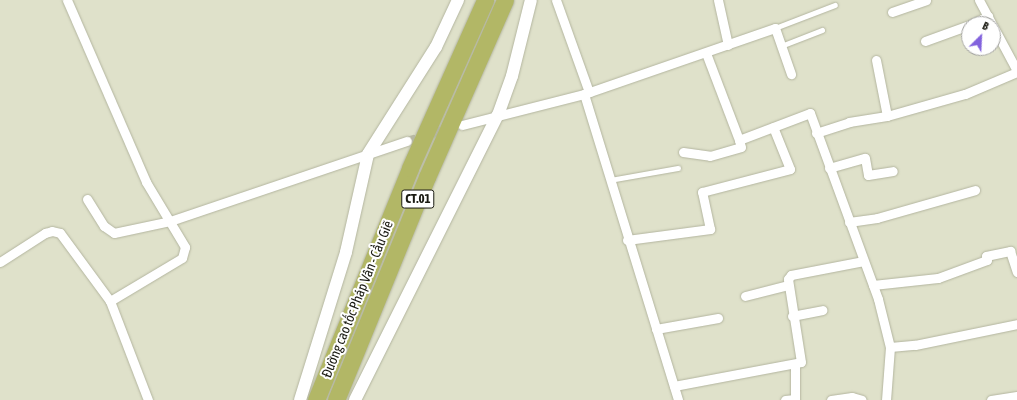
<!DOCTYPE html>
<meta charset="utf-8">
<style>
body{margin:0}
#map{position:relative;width:1017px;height:400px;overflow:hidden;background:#dfe1ca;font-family:"Asap Condensed",sans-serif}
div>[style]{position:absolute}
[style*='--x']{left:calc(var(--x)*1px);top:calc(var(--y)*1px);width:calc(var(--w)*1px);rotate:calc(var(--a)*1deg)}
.minor-tunnel>*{height:9px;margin-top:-4.5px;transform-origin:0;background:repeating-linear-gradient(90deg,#b8b9a5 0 9px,transparent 0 13.5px)}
.roads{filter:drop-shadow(0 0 1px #b3b59f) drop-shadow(0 0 1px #b3b59f)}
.service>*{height:4.5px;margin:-2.25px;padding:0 2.25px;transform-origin:2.25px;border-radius:2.25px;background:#fff}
.minor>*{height:9px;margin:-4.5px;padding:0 4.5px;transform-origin:4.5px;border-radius:4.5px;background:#fff}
.tertiary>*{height:12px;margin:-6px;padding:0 6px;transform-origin:6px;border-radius:6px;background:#fff}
.motorway>*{height:17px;margin:-8.5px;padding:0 8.5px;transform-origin:8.5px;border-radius:8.5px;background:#b2b766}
span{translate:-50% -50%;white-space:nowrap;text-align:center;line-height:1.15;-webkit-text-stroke:4px #fff;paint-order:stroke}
.shield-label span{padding:1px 3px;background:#fff;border:1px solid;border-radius:3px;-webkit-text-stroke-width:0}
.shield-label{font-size:13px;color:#1a1a12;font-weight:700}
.street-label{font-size:14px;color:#1a1a12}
.north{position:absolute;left:961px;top:16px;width:40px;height:40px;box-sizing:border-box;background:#fff;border:1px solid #a3a3a0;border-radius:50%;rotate:24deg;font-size:11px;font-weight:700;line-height:16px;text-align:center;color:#1a1a12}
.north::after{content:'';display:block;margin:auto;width:14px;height:18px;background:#8262dd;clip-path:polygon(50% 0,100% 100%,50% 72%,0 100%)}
</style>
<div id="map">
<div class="minor-tunnel">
<i style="--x:407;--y:141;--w:44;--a:-17.2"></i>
</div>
<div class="roads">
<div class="service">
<i style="--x:775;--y:28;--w:64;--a:-21"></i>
<i style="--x:781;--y:46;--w:44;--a:-21.3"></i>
<i style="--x:610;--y:180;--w:69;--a:-10"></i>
</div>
<div class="minor">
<i style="--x:67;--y:0;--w:198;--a:66.5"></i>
<i style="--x:146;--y:182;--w:76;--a:59"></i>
<i style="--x:185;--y:247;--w:11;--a:105"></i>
<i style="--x:182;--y:258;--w:84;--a:149.2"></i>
<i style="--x:556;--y:0;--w:98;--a:70.3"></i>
<i style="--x:718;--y:0;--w:46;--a:77.5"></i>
<i style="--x:979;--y:0;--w:27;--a:62"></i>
<i style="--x:892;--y:12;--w:36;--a:-19"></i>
<i style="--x:971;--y:24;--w:19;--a:-25"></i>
<i style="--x:993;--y:26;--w:51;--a:61.9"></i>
<i style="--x:925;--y:41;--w:47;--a:-20"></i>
<i style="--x:706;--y:53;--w:93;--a:69.2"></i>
<i style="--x:876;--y:60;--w:57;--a:78.9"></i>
<i style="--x:584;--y:94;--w:320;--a:72.9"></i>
<i style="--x:462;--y:125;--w:126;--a:-14.3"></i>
<i style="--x:584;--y:94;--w:202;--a:-19.1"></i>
<i style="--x:775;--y:28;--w:49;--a:70.8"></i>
<i style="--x:816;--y:133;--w:35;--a:-18"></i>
<i style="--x:849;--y:122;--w:38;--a:-9"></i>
<i style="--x:887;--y:116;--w:81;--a:-15.8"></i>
<i style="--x:965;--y:94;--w:56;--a:-22.9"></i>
<i style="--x:683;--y:152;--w:27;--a:8"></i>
<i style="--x:710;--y:156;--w:32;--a:-16"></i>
<i style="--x:741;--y:147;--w:7;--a:-106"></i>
<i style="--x:739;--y:140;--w:76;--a:-20.8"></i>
<i style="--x:810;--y:113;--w:198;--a:69.9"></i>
<i style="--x:878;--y:299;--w:49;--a:76"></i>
<i style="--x:890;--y:347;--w:53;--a:94.3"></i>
<i style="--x:829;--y:168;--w:37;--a:-16"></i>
<i style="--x:865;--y:158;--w:17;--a:80"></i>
<i style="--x:868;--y:175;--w:25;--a:-9"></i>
<i style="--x:87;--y:199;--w:32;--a:58"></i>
<i style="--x:104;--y:226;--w:12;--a:35"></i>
<i style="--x:114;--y:233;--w:57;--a:-12.1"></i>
<i style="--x:170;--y:221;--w:250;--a:-18.7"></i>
<i style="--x:849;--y:222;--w:28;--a:-8"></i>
<i style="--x:877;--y:218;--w:102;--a:-15.9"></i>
<i style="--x:627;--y:240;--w:84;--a:-7.5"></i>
<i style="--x:710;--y:229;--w:38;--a:-102"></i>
<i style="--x:702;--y:192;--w:91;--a:-14.6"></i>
<i style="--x:790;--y:169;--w:45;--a:-112"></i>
<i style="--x:0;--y:262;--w:54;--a:-32.8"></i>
<i style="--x:45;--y:233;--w:7;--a:-16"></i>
<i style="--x:52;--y:231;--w:8;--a:14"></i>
<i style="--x:60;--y:233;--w:84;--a:53.7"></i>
<i style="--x:110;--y:301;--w:106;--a:69"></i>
<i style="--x:873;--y:285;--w:65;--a:-6.1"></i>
<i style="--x:938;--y:278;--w:52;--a:-20.2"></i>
<i style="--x:987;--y:260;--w:4;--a:-104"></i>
<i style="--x:986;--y:256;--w:25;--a:-12"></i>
<i style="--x:1010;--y:251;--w:22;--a:72"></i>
<i style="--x:745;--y:296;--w:44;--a:-14.3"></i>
<i style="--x:792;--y:316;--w:31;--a:-11"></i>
<i style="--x:656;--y:329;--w:63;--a:-10.1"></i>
<i style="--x:890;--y:347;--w:25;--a:-5"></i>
<i style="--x:915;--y:345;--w:104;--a:-11.6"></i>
<i style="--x:795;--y:365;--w:35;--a:90"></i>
<i style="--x:674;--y:386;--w:129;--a:-10.7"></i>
<i style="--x:801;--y:362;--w:84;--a:-98.9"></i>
<i style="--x:788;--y:279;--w:5;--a:-53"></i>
<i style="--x:791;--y:275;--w:74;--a:-10.9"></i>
<i style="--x:785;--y:400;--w:10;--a:-6"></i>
<i style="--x:831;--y:400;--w:21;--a:-8"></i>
<i style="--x:852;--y:397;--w:10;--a:17"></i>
<i style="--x:991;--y:400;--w:26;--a:-9"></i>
</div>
<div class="tertiary">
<i style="--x:300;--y:400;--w:155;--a:-72.7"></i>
<i style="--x:346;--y:252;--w:100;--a:-77.3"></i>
<i style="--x:368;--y:154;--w:127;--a:-57.6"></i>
<i style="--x:436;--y:47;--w:52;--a:-64.9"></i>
<i style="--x:355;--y:400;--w:319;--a:-63.4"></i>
<i style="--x:498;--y:115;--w:41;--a:-70.3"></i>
<i style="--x:512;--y:76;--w:78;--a:-76"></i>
</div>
<div class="motorway">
<i style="--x:316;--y:400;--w:250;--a:-67.9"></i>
<i style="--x:410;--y:168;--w:184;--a:-65.9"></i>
<i style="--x:336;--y:400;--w:241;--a:-67.8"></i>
<i style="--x:427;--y:177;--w:193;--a:-66.2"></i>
</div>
</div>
<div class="shield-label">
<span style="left:418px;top:199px">CT.01</span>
</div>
<div class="street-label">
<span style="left:357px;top:299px;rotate:-68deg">Đường cao tốc Pháp Vân - Cầu Giẽ</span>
</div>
<div class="north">B</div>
</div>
